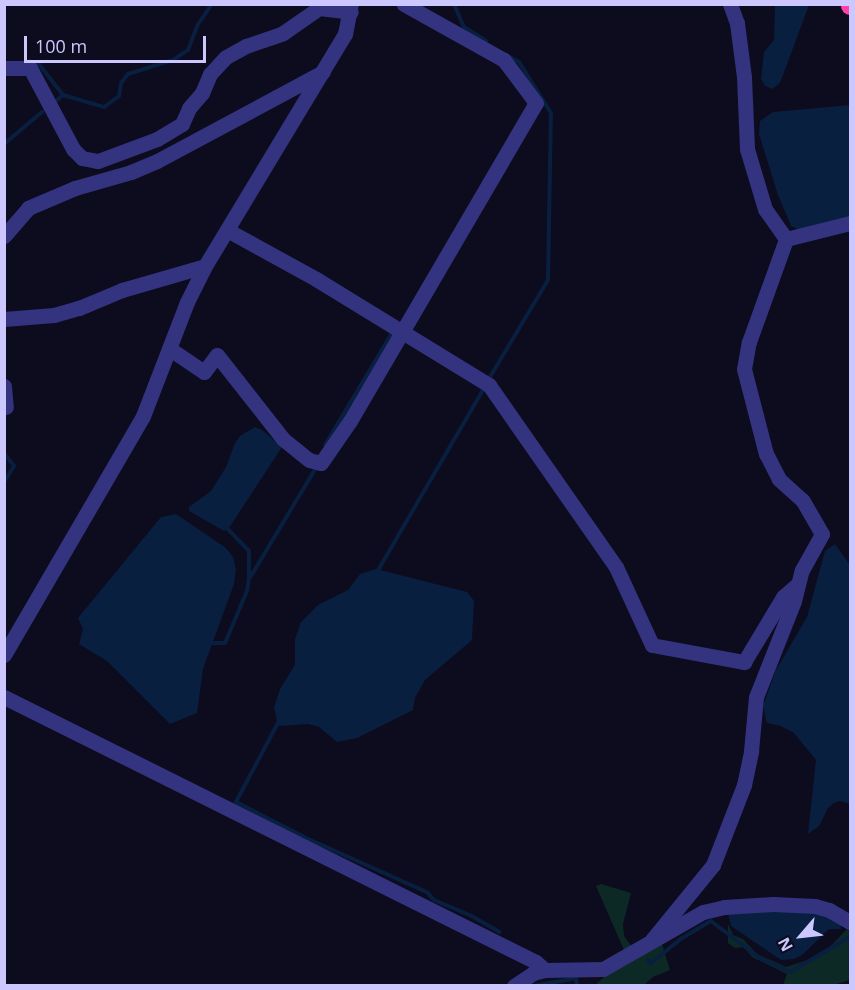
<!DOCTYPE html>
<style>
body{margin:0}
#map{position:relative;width:855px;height:990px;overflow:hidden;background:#0d0b1e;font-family:"Open Sans",sans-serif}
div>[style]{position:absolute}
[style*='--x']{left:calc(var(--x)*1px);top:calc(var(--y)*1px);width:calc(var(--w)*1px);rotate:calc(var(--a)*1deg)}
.green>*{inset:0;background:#0d2926}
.water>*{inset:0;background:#081f40}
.stream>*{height:4px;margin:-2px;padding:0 2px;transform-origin:2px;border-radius:2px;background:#081f40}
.minor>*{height:15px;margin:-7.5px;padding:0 7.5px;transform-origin:7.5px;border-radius:7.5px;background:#333380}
.highway>*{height:18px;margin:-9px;padding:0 9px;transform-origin:9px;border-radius:9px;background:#ff43a5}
span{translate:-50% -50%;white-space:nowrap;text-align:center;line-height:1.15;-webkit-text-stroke:5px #0d0b1e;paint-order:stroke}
.frame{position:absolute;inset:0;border:6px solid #ccc8ff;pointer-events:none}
.north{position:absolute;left:771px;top:906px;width:60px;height:60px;-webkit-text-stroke:4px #0d0b1e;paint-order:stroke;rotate:242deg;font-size:16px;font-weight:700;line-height:24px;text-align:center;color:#ccc8ff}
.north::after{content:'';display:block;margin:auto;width:21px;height:27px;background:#ccc8ff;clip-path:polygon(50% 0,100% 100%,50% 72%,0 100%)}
.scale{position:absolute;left:24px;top:36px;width:182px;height:27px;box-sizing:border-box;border:3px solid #ccc8ff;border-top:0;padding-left:8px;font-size:18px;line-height:21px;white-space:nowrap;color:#ccc8ff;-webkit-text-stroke:4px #0d0b1e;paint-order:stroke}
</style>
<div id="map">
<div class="green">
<i style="clip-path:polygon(601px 884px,631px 893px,623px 924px,624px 936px,632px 947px,624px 950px,596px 886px)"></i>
<i style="clip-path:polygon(728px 924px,733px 935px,743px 939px,757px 954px,786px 967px,821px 956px,848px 928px,850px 929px,850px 980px,833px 985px,783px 985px,787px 974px,752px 957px,744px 947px,735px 948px,728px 943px)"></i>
<i style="clip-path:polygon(662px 944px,670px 970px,653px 977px,644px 985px,594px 986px,605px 976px)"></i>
</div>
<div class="water">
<i style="clip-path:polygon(775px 5px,809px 5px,780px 83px,772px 89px,765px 86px,761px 79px,764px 52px,774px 40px)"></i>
<i style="clip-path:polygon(850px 105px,850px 218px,800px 230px,791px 226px,778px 195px,759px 134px,760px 121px,773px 112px)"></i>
<i style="clip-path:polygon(255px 427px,262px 430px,282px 447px,229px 528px,224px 531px,189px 511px,189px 507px,211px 491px,226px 467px,235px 443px,240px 436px)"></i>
<i style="clip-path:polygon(176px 514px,226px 548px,233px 557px,236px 570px,234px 584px,203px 669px,197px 713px,170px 724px,107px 661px,79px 644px,83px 629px,78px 618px,161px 517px)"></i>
<i style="clip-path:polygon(835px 544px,850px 565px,850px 804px,840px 801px,834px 803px,828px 808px,819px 826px,808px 834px,816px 760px,794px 733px,781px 726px,767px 723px,763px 706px,776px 670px,807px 617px,825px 551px)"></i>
<i style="clip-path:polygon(376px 569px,467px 592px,474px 601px,472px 640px,425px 680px,415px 698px,413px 710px,357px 738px,337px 742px,319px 727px,308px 724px,278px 726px,274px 707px,280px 689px,295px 665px,295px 639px,301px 622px,318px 605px,348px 590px,360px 574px)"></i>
<i style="clip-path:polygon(771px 911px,823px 914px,840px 921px,841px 929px,829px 929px,802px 955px,794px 959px,781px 960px,731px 926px,728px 913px)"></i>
</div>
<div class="stream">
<i style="--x:454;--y:4;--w:25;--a:67"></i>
<i style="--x:464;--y:27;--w:26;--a:32"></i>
<i style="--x:29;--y:61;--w:9;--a:13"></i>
<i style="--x:38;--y:63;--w:41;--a:52"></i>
<i style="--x:56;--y:101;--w:9;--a:-41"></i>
<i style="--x:63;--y:95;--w:43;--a:16.3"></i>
<i style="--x:104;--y:107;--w:19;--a:-36"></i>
<i style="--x:119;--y:96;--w:13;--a:-81"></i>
<i style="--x:121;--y:83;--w:11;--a:-52"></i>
<i style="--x:128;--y:74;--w:47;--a:-17.3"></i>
<i style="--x:173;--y:60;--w:18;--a:-34"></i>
<i style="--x:188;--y:50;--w:26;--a:-69"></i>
<i style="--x:197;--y:26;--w:27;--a:-56"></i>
<i style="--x:4;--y:144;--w:50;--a:-40.1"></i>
<i style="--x:490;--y:377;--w:113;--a:-59.1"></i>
<i style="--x:548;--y:280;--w:167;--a:-89"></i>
<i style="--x:551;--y:113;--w:60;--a:-122.1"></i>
<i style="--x:519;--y:62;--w:10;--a:-151"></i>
<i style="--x:325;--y:445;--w:131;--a:-59.1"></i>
<i style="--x:4;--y:453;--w:16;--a:52"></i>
<i style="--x:14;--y:466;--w:19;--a:122"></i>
<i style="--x:377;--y:572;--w:213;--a:-59.8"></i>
<i style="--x:251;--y:576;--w:126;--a:-59"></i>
<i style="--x:210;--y:643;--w:15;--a:0"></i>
<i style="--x:225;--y:643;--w:56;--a:-67.1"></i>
<i style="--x:247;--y:591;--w:12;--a:-81"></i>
<i style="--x:249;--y:579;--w:28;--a:-90"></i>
<i style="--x:249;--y:551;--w:36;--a:-134"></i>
<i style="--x:279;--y:721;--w:92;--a:118"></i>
<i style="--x:236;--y:802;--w:79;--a:27.2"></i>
<i style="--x:306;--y:838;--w:133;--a:24.1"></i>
<i style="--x:427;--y:892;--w:11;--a:49"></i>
<i style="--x:434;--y:900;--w:39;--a:23"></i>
<i style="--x:470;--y:915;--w:34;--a:30"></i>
<i style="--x:648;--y:960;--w:4;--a:45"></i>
<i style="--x:651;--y:963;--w:36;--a:-39"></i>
<i style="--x:679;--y:940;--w:37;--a:-31"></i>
<i style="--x:711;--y:921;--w:61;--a:37.1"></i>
<i style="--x:760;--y:958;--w:33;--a:25"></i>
<i style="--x:790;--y:972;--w:69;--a:-30.3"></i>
<i style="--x:534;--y:986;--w:43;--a:-10.8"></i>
<i style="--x:576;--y:978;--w:8;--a:83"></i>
</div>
<div class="minor">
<i style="--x:730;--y:4;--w:20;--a:70"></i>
<i style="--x:737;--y:23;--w:54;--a:82.6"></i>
<i style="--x:744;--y:77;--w:72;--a:87.6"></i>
<i style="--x:747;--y:149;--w:63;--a:73.3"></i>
<i style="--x:765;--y:209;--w:37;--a:55"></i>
<i style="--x:4;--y:68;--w:26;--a:0"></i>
<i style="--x:30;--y:68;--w:92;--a:62"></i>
<i style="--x:73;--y:149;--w:13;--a:45"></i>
<i style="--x:82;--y:158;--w:16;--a:11"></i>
<i style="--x:98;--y:161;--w:63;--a:-20.4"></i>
<i style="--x:157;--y:139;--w:29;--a:-31"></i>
<i style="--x:182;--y:124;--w:17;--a:-66"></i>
<i style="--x:189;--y:108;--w:20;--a:-49"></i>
<i style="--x:202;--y:93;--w:21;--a:-67"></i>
<i style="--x:210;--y:74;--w:23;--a:-47"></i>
<i style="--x:226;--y:57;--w:23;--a:-29"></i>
<i style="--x:246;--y:46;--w:39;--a:-19"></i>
<i style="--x:283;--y:33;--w:44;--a:-34.8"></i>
<i style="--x:319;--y:8;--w:32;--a:7"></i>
<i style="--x:227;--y:230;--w:102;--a:28.8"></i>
<i style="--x:316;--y:279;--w:203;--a:31.5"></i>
<i style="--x:489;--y:385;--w:222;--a:55.1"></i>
<i style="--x:616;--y:567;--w:86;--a:65.2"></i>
<i style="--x:652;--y:645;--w:94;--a:10.5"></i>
<i style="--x:744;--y:662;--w:76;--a:-59"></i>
<i style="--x:783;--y:597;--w:18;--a:-41"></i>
<i style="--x:4;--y:236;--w:37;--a:-49"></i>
<i style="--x:28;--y:208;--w:51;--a:-23.1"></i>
<i style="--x:75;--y:188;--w:58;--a:-15.9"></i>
<i style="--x:131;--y:172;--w:28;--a:-23"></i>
<i style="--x:157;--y:161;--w:188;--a:-28.2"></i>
<i style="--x:786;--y:239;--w:66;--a:-14"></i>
<i style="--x:4;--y:319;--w:50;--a:-4.6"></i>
<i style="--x:54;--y:315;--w:26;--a:-16"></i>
<i style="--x:79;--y:308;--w:47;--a:-22.7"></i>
<i style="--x:122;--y:290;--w:86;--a:-16.1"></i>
<i style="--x:170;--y:349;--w:41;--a:34.1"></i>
<i style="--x:204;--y:372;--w:21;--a:-53"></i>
<i style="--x:217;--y:355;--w:107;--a:51.8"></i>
<i style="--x:283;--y:439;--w:33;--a:39"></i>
<i style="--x:309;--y:460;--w:12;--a:14"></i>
<i style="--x:321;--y:463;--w:51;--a:-55.4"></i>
<i style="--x:350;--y:421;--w:368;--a:-59.7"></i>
<i style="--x:536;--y:103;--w:54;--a:-126.7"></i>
<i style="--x:504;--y:60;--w:115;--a:-150.8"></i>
<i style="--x:4;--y:386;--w:21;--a:85"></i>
<i style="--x:4;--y:655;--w:276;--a:-59.8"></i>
<i style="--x:143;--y:416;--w:122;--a:-68.9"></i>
<i style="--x:187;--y:302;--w:40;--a:-63.4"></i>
<i style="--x:205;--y:266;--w:271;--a:-58.9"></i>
<i style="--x:345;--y:34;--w:31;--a:-79"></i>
<i style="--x:4;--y:697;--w:594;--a:26.48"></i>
<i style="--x:536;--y:962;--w:12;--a:42"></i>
<i style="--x:651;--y:941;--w:98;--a:-50.8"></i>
<i style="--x:713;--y:865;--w:86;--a:-68.8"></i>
<i style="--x:744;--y:785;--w:35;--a:-78"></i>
<i style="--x:751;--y:751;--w:54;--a:-84.7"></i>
<i style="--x:756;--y:697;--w:103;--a:-68.4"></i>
<i style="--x:794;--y:601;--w:32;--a:-76"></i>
<i style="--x:802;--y:570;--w:41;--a:-60.9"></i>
<i style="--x:822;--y:534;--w:39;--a:-120"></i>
<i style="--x:802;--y:500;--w:31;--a:-138"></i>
<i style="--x:779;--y:479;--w:28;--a:-117"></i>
<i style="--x:766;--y:454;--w:88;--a:-104.5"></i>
<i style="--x:744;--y:369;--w:27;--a:-80"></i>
<i style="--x:749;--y:342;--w:109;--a:-70.2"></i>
<i style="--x:514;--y:986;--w:23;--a:-34"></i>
<i style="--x:533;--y:973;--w:12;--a:-14"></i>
<i style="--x:545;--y:970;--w:58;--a:-1"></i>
<i style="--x:603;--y:969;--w:115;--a:-29.7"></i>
<i style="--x:703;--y:912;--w:22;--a:-13"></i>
<i style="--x:724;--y:907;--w:49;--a:-3.5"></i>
<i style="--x:773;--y:904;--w:42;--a:2.7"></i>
<i style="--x:815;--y:906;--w:15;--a:16"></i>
<i style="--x:829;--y:910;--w:24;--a:30"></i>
</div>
<div class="highway">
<i style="--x:850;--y:4;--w:2;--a:90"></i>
</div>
<div class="frame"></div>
<div class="north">N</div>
<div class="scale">100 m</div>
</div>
